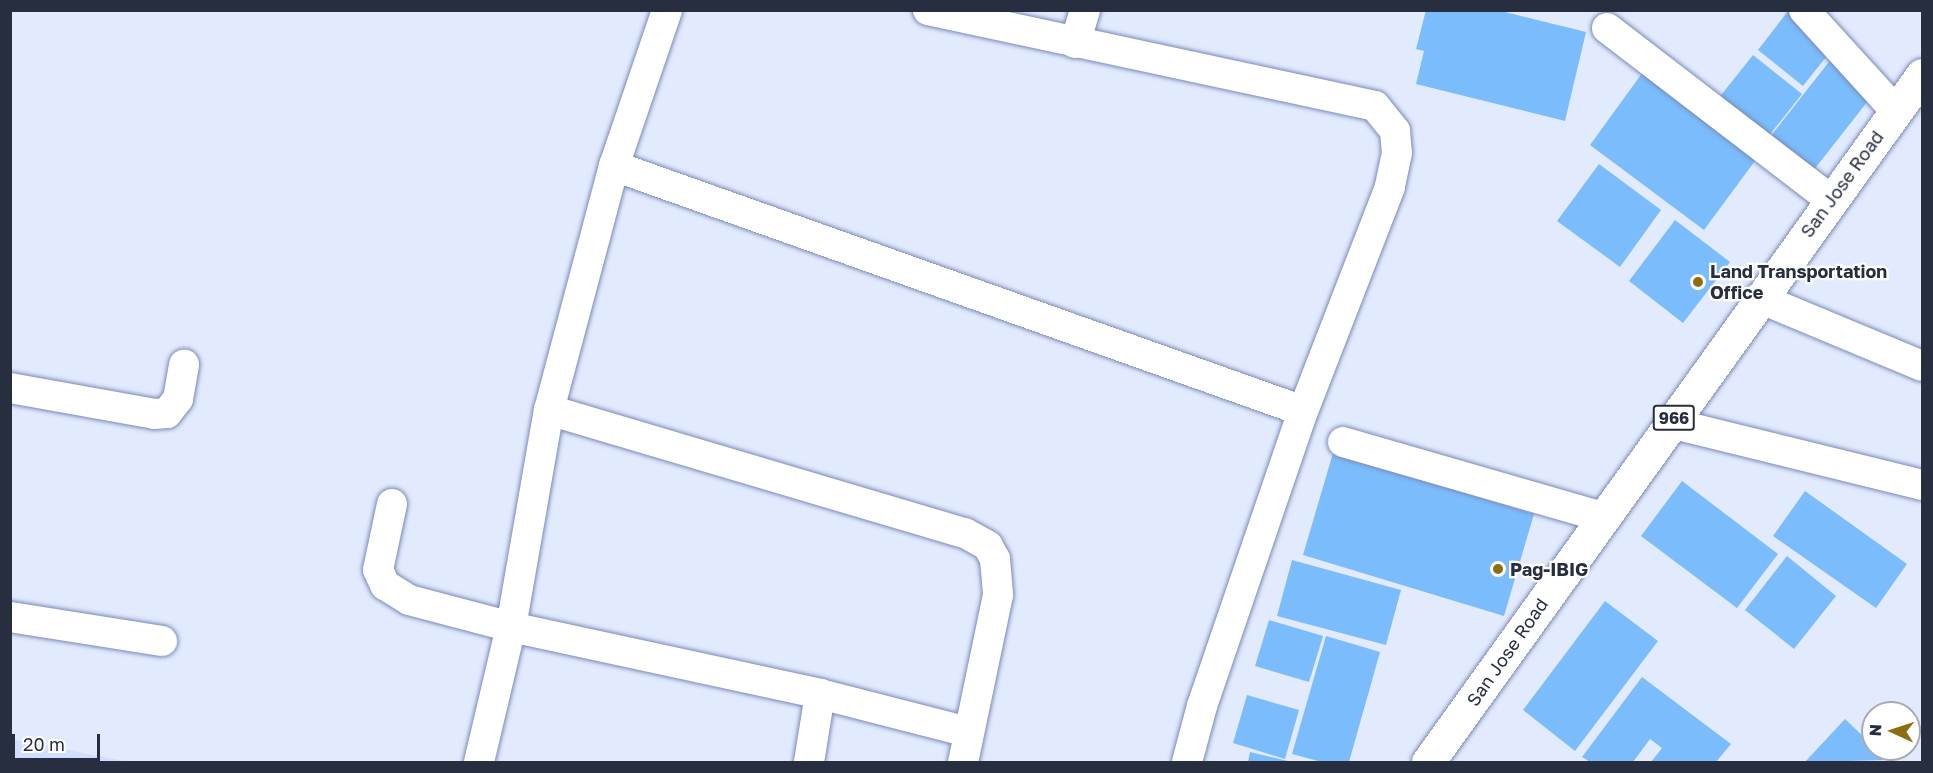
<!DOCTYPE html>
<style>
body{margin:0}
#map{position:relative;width:1933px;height:773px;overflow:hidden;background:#e2eafe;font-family:"Golos Text",sans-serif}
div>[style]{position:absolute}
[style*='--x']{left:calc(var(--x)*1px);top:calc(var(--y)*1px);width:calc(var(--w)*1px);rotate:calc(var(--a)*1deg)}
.built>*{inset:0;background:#d1deff}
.building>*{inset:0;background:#7bbcfc}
.roads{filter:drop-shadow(0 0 2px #7a8ab7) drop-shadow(0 0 2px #7a8ab7)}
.minor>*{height:30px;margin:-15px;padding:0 15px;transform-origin:15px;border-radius:15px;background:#fff}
.major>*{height:33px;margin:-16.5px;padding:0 16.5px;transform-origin:16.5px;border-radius:16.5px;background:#fff}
.dots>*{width:16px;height:16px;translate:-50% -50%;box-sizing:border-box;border:3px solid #fff;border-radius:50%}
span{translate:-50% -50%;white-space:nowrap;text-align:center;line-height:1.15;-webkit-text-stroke:4.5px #fff;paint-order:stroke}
.shield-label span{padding:2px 4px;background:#fff;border:2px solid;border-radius:4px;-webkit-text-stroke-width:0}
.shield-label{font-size:16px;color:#272e40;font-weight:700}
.street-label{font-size:18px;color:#272e40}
.poi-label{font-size:18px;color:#272e40;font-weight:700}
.left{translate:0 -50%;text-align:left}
.frame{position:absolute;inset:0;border:12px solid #272e40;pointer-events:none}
.north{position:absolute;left:1861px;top:701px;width:60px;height:60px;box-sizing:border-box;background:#fff;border:2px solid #a9abb3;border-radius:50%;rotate:273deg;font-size:16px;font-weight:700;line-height:24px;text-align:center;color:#272e40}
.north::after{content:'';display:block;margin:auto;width:21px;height:27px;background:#8d6f12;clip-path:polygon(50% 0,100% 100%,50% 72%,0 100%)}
.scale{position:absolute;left:12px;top:734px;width:88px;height:27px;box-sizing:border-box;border:3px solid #272e40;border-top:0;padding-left:8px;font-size:18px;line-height:21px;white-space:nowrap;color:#272e40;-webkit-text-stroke:4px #fff;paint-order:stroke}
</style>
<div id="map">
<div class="built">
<i style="clip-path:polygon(11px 739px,129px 762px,11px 762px)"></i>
</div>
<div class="building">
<i style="clip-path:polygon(1426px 10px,1497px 10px,1586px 32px,1565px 121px,1416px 84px,1424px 51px,1416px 49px)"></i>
<i style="clip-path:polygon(1788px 11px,1834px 47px,1803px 86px,1758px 50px)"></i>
<i style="clip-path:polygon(1753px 55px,1802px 94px,1767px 138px,1718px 99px)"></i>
<i style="clip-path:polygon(1832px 58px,1875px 92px,1813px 171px,1770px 137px)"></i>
<i style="clip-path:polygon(1648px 65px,1763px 150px,1704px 230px,1590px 145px)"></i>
<i style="clip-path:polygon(1599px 164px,1661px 210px,1620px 267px,1557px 221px)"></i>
<i style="clip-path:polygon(1675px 220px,1730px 262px,1683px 323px,1629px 281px)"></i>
<i style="clip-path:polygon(1333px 453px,1534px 514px,1504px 616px,1303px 555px)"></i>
<i style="clip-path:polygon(1682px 481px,1778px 554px,1737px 608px,1641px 536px)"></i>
<i style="clip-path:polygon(1805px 491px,1907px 564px,1876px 608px,1773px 536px)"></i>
<i style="clip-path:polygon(1787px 556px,1836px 596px,1794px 649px,1745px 610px)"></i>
<i style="clip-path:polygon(1292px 560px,1401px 590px,1386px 645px,1277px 616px)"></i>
<i style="clip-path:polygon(1605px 601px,1658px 641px,1575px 751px,1523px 710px)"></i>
<i style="clip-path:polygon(1269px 620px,1323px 636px,1309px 682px,1255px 666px)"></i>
<i style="clip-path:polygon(1326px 636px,1380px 652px,1349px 762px,1322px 762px,1292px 754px)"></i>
<i style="clip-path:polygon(1642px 677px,1731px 744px,1716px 762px,1651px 762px,1662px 748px,1650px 739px,1633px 762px,1590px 762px,1582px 757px)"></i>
<i style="clip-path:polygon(1247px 695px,1299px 710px,1285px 759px,1233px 743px)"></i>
<i style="clip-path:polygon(1845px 719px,1888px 760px,1805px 762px)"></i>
<i style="clip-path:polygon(1250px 752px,1292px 762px,1248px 762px)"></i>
</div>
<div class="roads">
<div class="minor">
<i style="--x:928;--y:10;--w:457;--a:12.1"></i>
<i style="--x:1375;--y:106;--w:32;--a:51"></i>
<i style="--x:1395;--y:131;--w:22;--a:85"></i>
<i style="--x:1397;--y:153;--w:35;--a:102"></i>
<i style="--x:1390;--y:187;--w:240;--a:111.2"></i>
<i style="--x:1303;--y:411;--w:312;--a:108.9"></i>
<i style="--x:1202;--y:706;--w:58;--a:105"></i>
<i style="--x:1804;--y:10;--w:135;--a:47.7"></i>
<i style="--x:1607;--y:28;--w:281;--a:37.5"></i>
<i style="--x:1075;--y:43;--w:34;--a:-73"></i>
<i style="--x:614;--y:166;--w:731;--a:19.57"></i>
<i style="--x:1759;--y:298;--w:177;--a:22.6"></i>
<i style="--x:10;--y:388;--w:146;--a:10.2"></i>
<i style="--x:154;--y:414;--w:13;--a:-4"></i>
<i style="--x:167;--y:413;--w:18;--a:-52"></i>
<i style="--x:178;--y:399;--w:35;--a:-80"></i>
<i style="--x:549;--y:410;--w:434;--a:16.5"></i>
<i style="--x:965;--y:533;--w:26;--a:29"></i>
<i style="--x:988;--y:546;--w:15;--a:62"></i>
<i style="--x:995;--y:559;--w:36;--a:85"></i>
<i style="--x:998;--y:595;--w:171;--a:101.8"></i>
<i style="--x:1670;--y:423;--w:260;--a:13.8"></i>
<i style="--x:1343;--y:442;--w:271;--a:16.1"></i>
<i style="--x:392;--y:504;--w:67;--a:102"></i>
<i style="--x:378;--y:570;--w:17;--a:65"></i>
<i style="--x:385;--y:585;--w:28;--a:32"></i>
<i style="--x:409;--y:600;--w:106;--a:14.8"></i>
<i style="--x:511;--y:627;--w:316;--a:12.2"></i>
<i style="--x:820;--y:694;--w:153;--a:14.4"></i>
<i style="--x:10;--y:617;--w:154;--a:9"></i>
<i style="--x:479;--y:762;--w:139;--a:-76.7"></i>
<i style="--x:511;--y:627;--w:220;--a:-80.1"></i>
<i style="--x:549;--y:410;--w:253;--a:-75.1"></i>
<i style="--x:614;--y:166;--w:165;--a:-71.2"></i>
<i style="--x:809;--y:762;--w:69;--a:-80.8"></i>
</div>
<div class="major">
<i style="--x:1428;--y:762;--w:846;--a:-54.28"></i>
</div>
</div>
<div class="dots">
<i style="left:1698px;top:282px;background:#8d6f12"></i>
<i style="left:1498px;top:569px;background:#8d6f12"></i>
</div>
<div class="shield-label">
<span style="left:1674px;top:418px">966</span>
</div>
<div class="street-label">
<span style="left:1842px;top:184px;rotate:-54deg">San Jose Road</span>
<span style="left:1507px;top:652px;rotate:-55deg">San Jose Road</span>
</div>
<div class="poi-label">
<span class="left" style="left:1710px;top:282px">Land Transportation<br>Office</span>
<span class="left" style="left:1510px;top:569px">Pag-IBIG</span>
</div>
<div class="frame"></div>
<div class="north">N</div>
<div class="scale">20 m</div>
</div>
